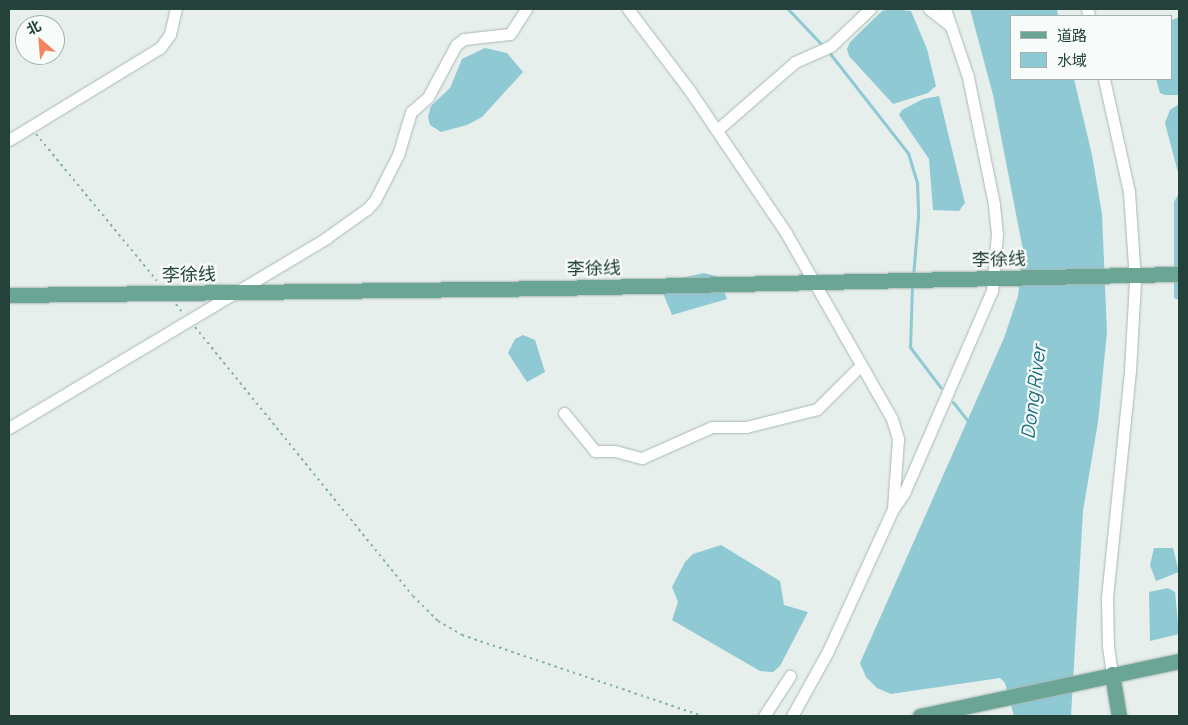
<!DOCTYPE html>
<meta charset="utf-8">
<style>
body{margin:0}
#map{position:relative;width:1188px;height:725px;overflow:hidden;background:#e6efeb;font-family:Manrope,"Noto Sans SC",sans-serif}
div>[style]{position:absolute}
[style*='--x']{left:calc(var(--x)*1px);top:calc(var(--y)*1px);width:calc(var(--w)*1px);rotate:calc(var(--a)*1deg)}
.water>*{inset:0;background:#8ec9d4}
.stream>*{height:3px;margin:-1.5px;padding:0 1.5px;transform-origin:1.5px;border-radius:1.5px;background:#8ec9d4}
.path>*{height:2px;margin-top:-1px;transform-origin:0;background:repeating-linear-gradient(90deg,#86b3a5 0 2.5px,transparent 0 6.5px)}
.roads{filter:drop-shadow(0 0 1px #a8b8b2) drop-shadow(0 0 1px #a8b8b2)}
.minor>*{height:11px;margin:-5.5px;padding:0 5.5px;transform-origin:5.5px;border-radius:5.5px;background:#fff}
.major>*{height:15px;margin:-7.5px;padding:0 7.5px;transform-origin:7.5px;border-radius:7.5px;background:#6aa596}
span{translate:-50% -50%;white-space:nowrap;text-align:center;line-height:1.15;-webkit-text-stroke:4.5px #f7fbf9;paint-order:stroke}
.street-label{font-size:18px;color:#24423a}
.water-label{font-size:19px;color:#1c6f80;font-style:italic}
.frame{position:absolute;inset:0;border:10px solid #24423a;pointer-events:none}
.legend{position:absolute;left:1010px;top:15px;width:162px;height:65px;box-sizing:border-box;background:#f7fbf9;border:1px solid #a3b1ad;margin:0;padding:6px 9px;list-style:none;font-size:15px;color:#24423a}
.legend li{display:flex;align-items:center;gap:10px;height:25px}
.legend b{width:25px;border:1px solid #a3b1ad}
.north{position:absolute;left:15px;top:15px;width:50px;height:50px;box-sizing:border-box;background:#f7fbf9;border:1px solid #a3b1ad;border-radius:50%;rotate:333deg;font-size:14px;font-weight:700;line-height:20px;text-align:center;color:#24423a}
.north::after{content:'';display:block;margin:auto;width:18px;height:22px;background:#f4845f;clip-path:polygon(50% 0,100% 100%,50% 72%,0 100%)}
</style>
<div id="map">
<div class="water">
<i style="clip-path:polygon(890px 9px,911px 11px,927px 49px,936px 86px,928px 93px,893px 104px,849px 56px,847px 49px,850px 42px,882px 11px)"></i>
<i style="clip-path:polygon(970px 9px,1057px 9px,1058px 16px,1012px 16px,1012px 79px,1074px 79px,1092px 155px,1102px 214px,1107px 332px,1098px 422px,1083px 511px,1071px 716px,1014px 716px,1005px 683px,1000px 678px,891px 694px,877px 688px,866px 677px,860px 663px,1004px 338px,1018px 296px,1023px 250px,993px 95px)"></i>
<i style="clip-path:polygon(1179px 17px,1179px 95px,1165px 95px,1160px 93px,1156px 79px,1172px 79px,1172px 20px)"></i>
<i style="clip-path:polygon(485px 48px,507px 53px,523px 72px,482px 117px,467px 125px,441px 132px,430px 125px,428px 117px,431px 106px,450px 88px,462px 59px)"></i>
<i style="clip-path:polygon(939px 96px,965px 203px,959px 211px,933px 210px,929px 159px,899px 115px,902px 110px,923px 99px)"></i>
<i style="clip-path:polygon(1179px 104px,1179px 176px,1165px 123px,1170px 110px)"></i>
<i style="clip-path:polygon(1179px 193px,1179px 300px,1174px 298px,1174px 202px)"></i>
<i style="clip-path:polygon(704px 273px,719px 277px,727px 299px,672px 315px,663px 293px,672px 280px)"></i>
<i style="clip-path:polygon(523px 335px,535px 340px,545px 372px,527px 382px,508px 353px,515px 339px)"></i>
<i style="clip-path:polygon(721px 545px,780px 581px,784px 605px,808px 612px,780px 666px,773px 672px,760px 671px,672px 620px,678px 602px,672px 587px,685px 562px,693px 554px)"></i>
<i style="clip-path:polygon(1154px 548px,1173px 548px,1179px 572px,1156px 581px,1150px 565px)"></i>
<i style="clip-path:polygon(1168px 588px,1175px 592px,1179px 634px,1150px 641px,1149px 592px)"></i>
</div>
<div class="stream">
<i style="--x:788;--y:9;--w:52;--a:46.5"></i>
<i style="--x:828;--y:51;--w:130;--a:51.9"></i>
<i style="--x:908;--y:153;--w:30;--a:73"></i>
<i style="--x:917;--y:182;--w:35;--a:88"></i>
<i style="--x:918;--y:217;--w:59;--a:94.8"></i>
<i style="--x:912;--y:285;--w:62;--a:91.8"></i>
<i style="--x:910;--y:347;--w:51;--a:52.9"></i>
<i style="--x:953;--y:402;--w:24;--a:52"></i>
</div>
<div class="path">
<i style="--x:36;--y:134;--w:190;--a:50.5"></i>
<i style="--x:176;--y:304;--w:10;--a:53"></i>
<i style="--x:195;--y:327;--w:346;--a:51"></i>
<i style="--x:413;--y:596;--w:35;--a:45"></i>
<i style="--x:438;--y:621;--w:28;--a:30"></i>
<i style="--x:462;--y:635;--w:253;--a:18.6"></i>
</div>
<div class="roads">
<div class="minor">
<i style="--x:628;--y:9;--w:103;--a:52.9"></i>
<i style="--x:690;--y:91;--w:171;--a:55.9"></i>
<i style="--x:786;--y:233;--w:214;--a:60.3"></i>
<i style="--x:892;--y:419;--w:21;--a:73"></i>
<i style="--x:898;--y:439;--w:69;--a:94.1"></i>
<i style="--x:929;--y:9;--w:28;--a:38"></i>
<i style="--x:1087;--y:9;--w:7;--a:74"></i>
<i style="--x:1104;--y:79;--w:116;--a:77.5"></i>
<i style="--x:1129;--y:192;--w:89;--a:86.1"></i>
<i style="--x:1135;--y:281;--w:90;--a:93.2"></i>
<i style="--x:1130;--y:371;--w:229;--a:95.8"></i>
<i style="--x:1107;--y:599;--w:47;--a:88.8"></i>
<i style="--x:1108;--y:646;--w:28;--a:82"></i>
<i style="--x:717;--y:130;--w:103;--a:-41.1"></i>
<i style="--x:795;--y:62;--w:39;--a:-24"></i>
<i style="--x:831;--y:46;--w:54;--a:-43.5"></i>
<i style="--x:9;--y:140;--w:177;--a:-31.4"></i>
<i style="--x:160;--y:48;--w:17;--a:-54"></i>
<i style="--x:170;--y:34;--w:26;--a:-77"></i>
<i style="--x:564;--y:413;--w:49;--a:50.8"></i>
<i style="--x:595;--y:451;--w:20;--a:0"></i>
<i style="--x:615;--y:451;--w:28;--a:15"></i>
<i style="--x:642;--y:458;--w:77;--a:-23.9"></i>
<i style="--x:712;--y:427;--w:34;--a:0"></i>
<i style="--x:746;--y:427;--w:73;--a:-14.2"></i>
<i style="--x:817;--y:409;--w:62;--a:-45"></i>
<i style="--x:9;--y:428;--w:370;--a:-30.9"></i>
<i style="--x:326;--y:238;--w:50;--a:-35.3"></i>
<i style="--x:367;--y:209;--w:12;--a:-48"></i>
<i style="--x:375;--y:200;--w:51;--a:-62.9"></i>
<i style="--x:398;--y:155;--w:45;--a:-73.2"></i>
<i style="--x:411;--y:112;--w:23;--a:-41"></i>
<i style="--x:428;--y:97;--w:59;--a:-61.7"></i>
<i style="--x:456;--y:45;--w:10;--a:-37"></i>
<i style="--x:464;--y:39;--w:46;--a:-6.2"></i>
<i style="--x:510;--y:34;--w:30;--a:-57"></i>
<i style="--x:764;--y:716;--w:48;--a:-57"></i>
<i style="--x:792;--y:716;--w:74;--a:-61"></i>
<i style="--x:828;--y:651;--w:156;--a:-65.4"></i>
<i style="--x:893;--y:509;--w:19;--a:-55"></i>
<i style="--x:904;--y:493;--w:220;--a:-66.5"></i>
<i style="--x:992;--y:291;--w:57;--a:-85"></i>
<i style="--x:997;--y:234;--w:30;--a:-96"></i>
<i style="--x:994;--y:204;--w:130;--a:-101.6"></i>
<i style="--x:968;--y:77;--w:72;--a:-108.7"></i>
</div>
<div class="major">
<i style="--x:9;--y:295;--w:546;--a:-0.73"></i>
<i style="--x:555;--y:288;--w:624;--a:-1.29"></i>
<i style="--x:1112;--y:674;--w:43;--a:80.5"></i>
<i style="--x:920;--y:716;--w:265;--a:-12"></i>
</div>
</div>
<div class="street-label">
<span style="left:999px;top:259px;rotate:-1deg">李徐线</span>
<span style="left:594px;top:268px;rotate:-1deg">李徐线</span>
<span style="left:189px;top:274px;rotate:-1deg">李徐线</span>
</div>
<div class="water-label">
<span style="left:1034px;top:392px;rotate:-83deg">Dong River</span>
</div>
<div class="frame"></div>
<ul class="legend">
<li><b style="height:6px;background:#6aa596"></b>道路</li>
<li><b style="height:14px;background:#8ec9d4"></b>水域</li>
</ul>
<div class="north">北</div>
</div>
